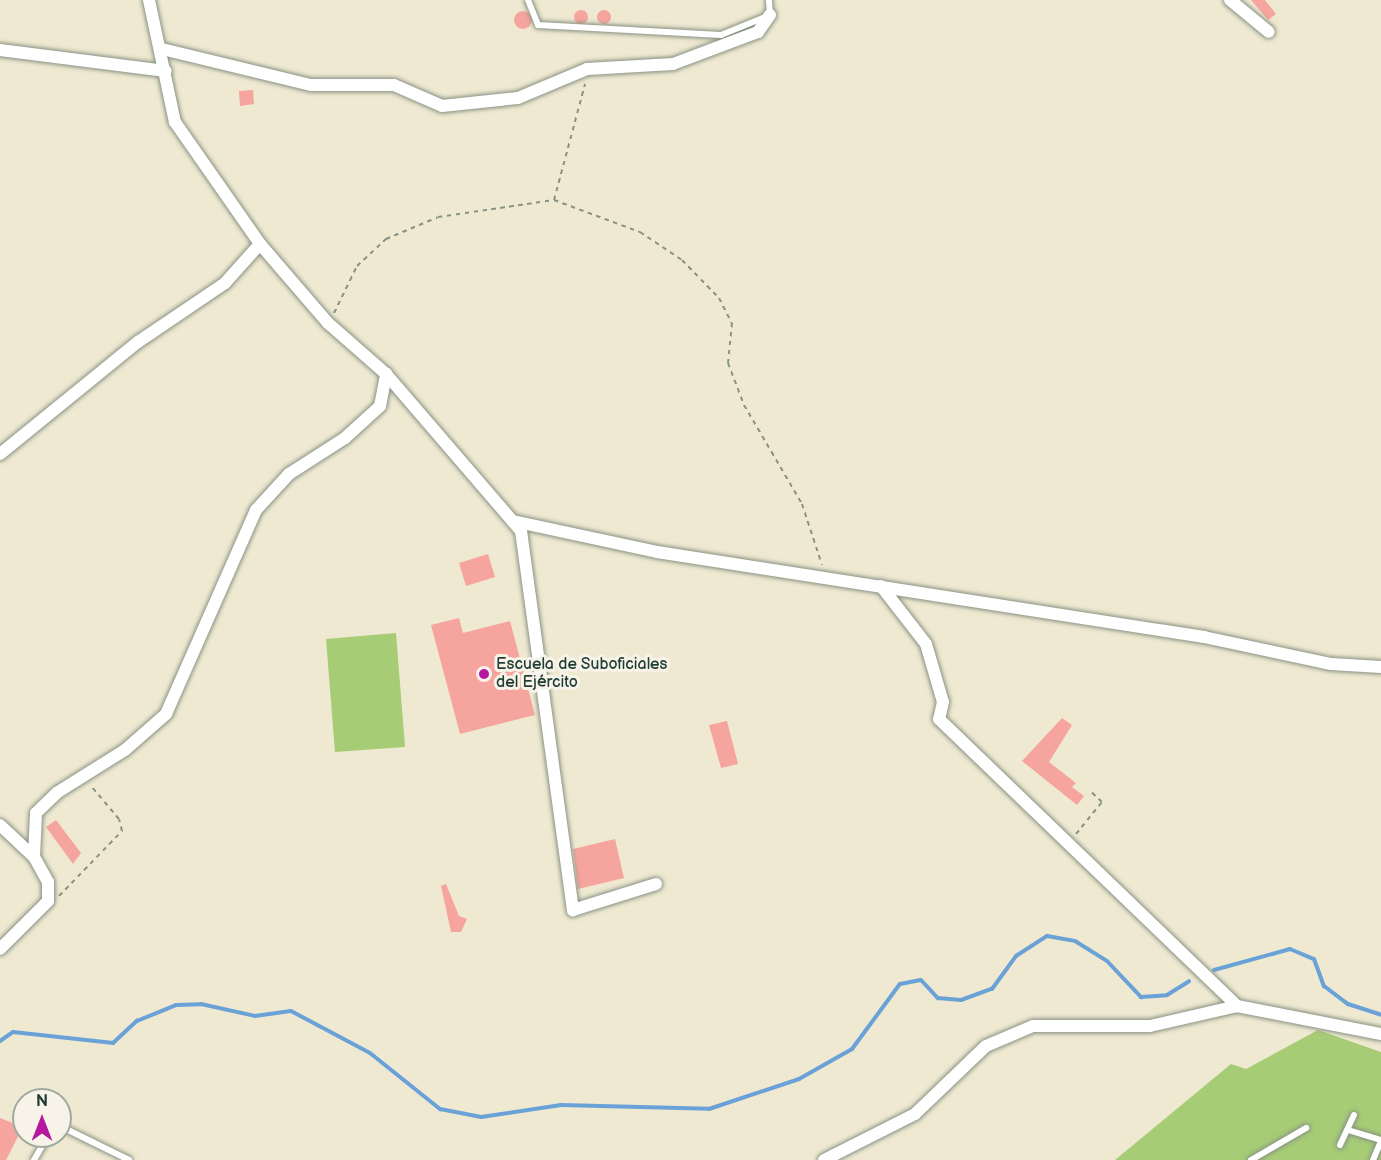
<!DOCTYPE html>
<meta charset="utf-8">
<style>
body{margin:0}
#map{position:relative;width:1381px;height:1160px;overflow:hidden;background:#f0e9d2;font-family:"Balsamiq Sans",sans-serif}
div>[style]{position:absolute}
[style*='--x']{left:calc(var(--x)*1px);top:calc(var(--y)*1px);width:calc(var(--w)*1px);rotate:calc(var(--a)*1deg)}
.green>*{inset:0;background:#a6cc76}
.stream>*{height:4px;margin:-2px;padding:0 2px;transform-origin:2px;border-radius:2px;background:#6aa2d8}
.building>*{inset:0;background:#f5a59e}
.round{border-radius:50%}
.path>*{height:2px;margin-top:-1px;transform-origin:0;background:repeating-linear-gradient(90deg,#889383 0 4.5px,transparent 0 9px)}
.roads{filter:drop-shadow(0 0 2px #889383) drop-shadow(0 0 2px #889383)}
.lane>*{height:6px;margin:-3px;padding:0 3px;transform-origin:3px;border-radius:3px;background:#fff}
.street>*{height:12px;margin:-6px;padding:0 6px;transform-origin:6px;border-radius:6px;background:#fff}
.dots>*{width:16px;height:16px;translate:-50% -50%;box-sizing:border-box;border:3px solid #f7f3e8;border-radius:50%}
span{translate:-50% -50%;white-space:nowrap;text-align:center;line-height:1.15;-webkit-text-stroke:6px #f7f3e8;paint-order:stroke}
.poi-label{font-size:16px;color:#1f3d34}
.left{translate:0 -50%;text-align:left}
.north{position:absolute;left:12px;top:1088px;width:60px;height:60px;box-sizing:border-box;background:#f7f3e8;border:2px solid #a1aaa0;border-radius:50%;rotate:0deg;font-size:16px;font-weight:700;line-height:24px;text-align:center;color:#1f3d34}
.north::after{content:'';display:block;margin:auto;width:21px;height:27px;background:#b5179e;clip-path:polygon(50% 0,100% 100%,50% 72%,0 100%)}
</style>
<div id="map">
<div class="green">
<i style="clip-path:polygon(396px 633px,405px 747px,335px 752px,326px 639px)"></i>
<i style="clip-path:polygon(1318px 1030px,1381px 1052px,1381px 1160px,1115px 1160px,1231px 1064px,1246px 1069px)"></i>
</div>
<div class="stream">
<i style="--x:1214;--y:970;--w:79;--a:-15.4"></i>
<i style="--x:1290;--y:949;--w:26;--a:23"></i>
<i style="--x:1314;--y:959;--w:29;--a:70"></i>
<i style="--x:1324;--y:986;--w:30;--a:37"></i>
<i style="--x:1348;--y:1004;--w:35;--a:18"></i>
<i style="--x:0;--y:1041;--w:16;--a:-35"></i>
<i style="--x:13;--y:1032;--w:101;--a:6.3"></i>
<i style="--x:113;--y:1043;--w:33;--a:-43"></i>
<i style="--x:137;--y:1021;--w:42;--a:-22.3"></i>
<i style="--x:176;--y:1005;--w:25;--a:-2"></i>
<i style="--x:201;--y:1004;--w:55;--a:12.5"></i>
<i style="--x:255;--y:1016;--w:36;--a:-8"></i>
<i style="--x:291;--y:1011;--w:89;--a:28"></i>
<i style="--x:370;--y:1053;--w:90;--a:38.7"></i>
<i style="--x:440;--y:1109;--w:42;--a:11"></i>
<i style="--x:481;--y:1117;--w:81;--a:-8.5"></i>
<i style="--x:561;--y:1105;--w:148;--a:1.5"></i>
<i style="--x:709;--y:1109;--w:95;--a:-18.4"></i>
<i style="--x:799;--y:1079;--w:61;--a:-29.5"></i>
<i style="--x:852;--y:1049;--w:81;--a:-53.6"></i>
<i style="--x:900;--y:984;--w:21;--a:-11"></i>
<i style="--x:921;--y:980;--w:25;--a:47"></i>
<i style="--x:938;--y:998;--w:23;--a:5"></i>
<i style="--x:961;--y:1000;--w:33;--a:-20"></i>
<i style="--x:992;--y:989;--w:41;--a:-54"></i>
<i style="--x:1016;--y:956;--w:37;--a:-33"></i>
<i style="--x:1047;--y:936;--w:28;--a:10"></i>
<i style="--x:1075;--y:941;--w:38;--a:32"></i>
<i style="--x:1107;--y:961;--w:50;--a:46.6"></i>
<i style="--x:1141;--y:997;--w:26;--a:-4"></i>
<i style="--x:1167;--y:995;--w:26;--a:-32"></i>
</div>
<div class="building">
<i style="clip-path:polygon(1251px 0,1265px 0,1276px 14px,1268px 20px)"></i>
<i class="round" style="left:597px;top:10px;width:14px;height:14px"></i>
<i class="round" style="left:574px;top:10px;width:14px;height:14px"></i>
<i class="round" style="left:514px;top:11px;width:18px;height:18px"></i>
<i style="clip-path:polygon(253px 90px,254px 104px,240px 106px,239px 91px)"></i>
<i style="clip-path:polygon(488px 554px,495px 577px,466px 586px,459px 563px)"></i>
<i style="clip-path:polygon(459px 618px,463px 633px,510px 621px,535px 715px,460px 734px,431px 625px)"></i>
<i style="clip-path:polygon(1062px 718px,1072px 725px,1049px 762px,1076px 783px,1072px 787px,1084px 796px,1077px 805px,1022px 761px)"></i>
<i style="clip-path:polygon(727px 721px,738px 764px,721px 768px,709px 725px)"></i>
<i style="clip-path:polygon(56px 820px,81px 853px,73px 864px,46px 827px)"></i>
<i style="clip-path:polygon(615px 839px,624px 878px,578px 889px,573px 849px)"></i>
<i style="clip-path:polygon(446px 884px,459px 916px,467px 919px,461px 932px,451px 932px,441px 886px)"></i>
<i style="clip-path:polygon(0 1118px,23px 1127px,6px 1160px,0 1160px)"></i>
</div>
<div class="path">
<i style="--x:554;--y:200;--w:120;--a:-75"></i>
<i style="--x:334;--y:313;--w:52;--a:-63.9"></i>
<i style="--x:357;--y:266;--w:40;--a:-43"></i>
<i style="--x:386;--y:239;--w:56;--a:-22.9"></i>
<i style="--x:438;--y:217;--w:117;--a:-8.3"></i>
<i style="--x:554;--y:200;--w:92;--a:20.4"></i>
<i style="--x:640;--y:232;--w:50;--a:33.7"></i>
<i style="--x:682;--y:260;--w:53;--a:45.8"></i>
<i style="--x:719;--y:298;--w:28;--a:63"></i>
<i style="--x:732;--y:323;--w:40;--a:95.7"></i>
<i style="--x:728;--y:363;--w:45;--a:69.1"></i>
<i style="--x:744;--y:405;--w:115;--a:59.6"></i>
<i style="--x:802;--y:504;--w:64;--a:71.8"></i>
<i style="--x:1076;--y:834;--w:41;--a:-50.9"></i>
<i style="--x:1102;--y:802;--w:16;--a:-137"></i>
<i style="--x:59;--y:896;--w:91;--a:-45.9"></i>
<i style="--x:122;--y:831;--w:12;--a:-104"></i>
<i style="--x:119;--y:819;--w:43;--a:-130.3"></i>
</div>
<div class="roads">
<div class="lane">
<i style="--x:528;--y:0;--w:27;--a:68"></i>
<i style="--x:538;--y:25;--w:183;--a:3.1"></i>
<i style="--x:721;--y:35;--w:53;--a:-22.2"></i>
<i style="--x:770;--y:15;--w:15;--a:-94"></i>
<i style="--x:60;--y:1126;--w:77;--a:26.2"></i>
<i style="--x:1348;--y:1130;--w:34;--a:17"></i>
<i style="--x:1340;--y:1145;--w:33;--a:-65"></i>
<i style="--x:34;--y:1160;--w:28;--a:-60"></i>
<i style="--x:1251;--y:1160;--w:64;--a:-30.2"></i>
<i style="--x:1373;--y:1160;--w:21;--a:-67"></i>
</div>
<div class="street">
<i style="--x:149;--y:0;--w:125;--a:78"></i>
<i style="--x:175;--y:122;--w:149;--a:55.1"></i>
<i style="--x:260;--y:244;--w:104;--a:49.3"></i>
<i style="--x:328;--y:323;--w:77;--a:41.3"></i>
<i style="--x:386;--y:374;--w:207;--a:49.3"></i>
<i style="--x:521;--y:531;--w:383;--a:82.2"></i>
<i style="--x:573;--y:910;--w:87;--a:-17.4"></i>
<i style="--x:1230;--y:0;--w:50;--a:39.4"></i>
<i style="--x:162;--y:49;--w:153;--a:13.6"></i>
<i style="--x:311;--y:85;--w:83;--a:0"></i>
<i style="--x:394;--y:85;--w:52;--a:23.6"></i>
<i style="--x:442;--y:106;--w:76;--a:-6"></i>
<i style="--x:518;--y:98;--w:75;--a:-22.8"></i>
<i style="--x:587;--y:69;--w:86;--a:-3.3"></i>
<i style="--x:673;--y:64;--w:91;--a:-20.6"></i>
<i style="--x:758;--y:32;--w:21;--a:-55"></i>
<i style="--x:0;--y:50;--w:167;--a:7.2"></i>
<i style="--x:0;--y:454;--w:178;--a:-39.1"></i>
<i style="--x:138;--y:342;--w:105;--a:-34.1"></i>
<i style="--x:225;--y:283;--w:52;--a:-48.1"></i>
<i style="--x:513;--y:521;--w:147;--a:12.1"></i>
<i style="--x:657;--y:552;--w:554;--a:8.83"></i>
<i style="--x:1204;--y:637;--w:130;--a:12"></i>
<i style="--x:1331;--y:664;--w:50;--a:3.4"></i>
<i style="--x:881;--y:586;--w:73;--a:52.2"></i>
<i style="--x:926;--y:644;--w:60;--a:73.7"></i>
<i style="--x:943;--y:702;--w:17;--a:103"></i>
<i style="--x:939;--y:719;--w:414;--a:43.9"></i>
<i style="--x:0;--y:825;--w:47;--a:43.3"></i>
<i style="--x:0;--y:949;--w:68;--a:-45"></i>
<i style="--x:48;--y:901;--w:19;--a:-90"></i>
<i style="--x:48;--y:882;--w:29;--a:-119"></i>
<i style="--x:34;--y:857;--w:44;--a:-87.4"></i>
<i style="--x:36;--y:813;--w:30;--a:-44"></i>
<i style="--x:58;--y:792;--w:79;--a:-32.1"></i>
<i style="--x:125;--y:750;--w:55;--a:-41.3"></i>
<i style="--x:166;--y:714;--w:223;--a:-66.2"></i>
<i style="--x:256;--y:510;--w:49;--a:-47.5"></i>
<i style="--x:289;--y:474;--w:67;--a:-32.7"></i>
<i style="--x:345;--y:438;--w:47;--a:-42.4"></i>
<i style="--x:380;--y:406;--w:33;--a:-79"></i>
<i style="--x:824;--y:1160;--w:102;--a:-26.8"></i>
<i style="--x:915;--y:1114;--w:98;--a:-43.8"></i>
<i style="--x:986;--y:1046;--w:51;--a:-23.1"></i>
<i style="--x:1033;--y:1026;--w:117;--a:0"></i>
<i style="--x:1150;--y:1026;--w:89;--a:-12.9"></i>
<i style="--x:1237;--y:1006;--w:147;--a:11"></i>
</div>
</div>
<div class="dots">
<i style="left:484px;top:674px;background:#b5179e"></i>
</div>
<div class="poi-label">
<span class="left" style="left:496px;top:674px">Escuela de Suboficiales<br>del Ejército</span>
</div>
<div class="north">N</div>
</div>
